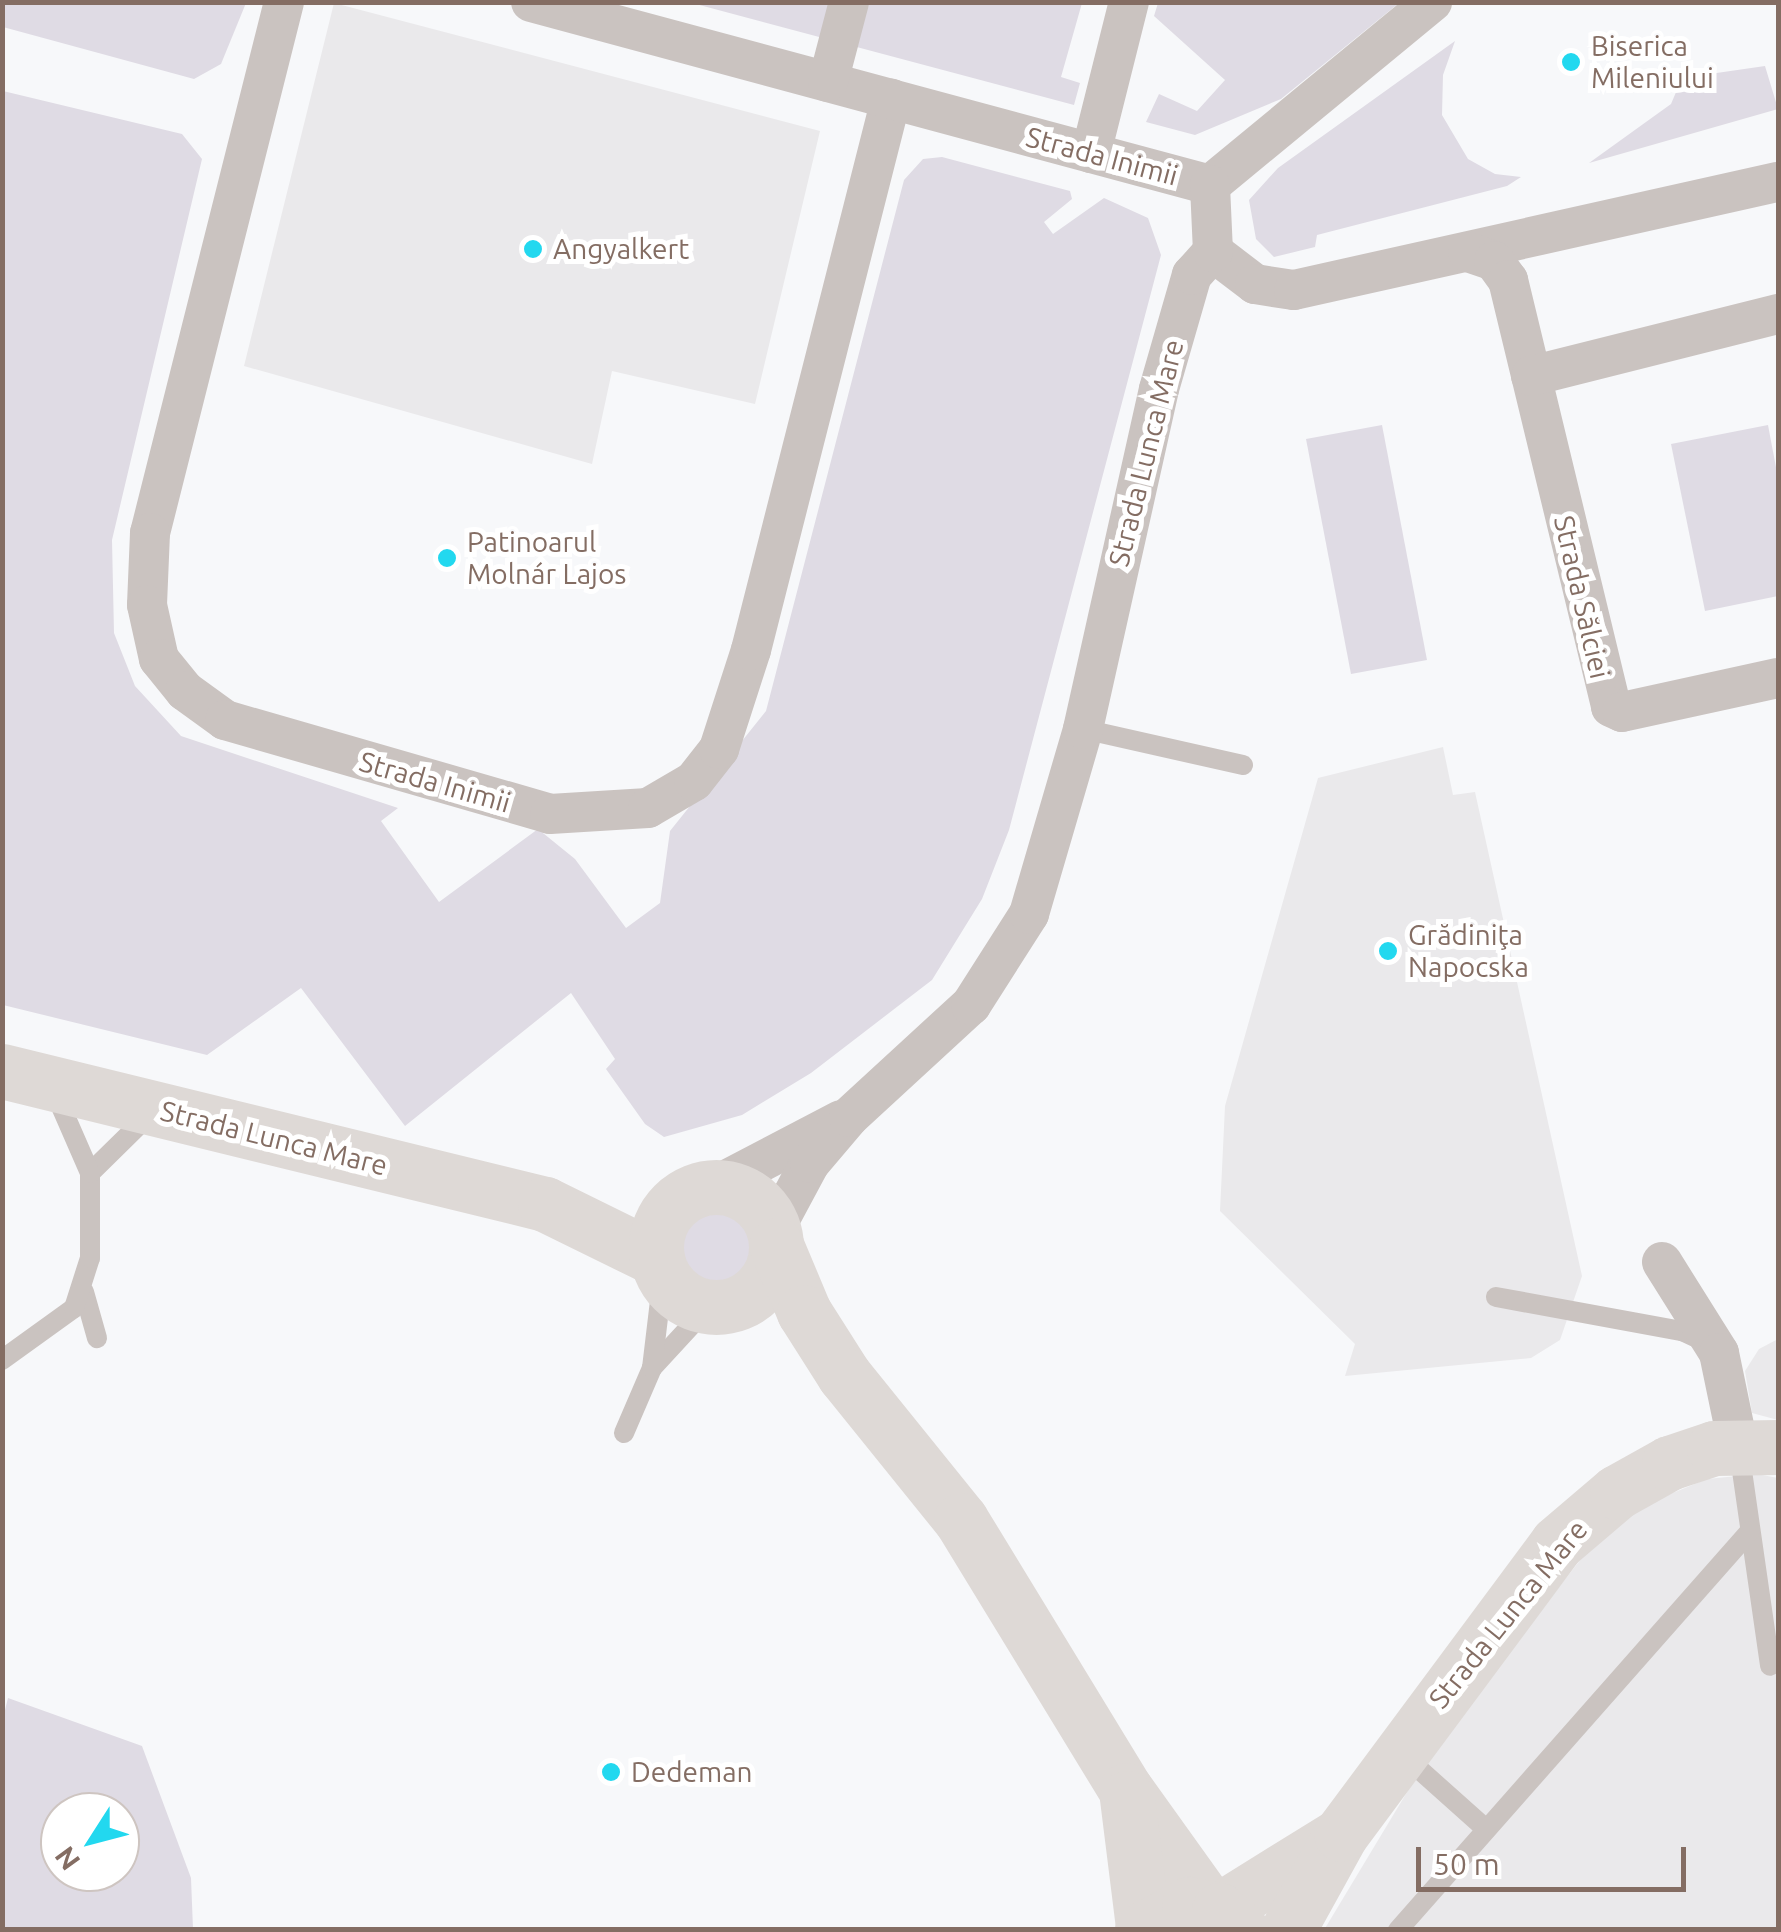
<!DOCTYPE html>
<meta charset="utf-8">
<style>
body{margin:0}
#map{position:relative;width:1781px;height:1932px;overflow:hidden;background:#f7f8fa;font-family:Ubuntu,sans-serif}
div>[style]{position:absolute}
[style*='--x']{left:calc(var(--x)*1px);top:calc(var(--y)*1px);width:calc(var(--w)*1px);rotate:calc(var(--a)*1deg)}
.built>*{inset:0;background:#eae9eb}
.green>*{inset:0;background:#dfdbe4}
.round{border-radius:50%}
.service>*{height:20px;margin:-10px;padding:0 10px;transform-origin:10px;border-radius:10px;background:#cac3c0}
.minor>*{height:40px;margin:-20px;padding:0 20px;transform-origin:20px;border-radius:20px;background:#cac3c0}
.secondary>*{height:55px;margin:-27.5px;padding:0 27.5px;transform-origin:27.5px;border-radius:27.5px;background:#ded9d6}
.secondary>.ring{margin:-27.5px;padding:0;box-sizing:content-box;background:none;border:55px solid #ded9d6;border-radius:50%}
.primary>*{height:55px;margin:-27.5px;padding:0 27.5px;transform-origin:27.5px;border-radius:27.5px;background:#ded9d6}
.dots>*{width:28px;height:28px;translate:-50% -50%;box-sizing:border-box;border:5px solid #fff;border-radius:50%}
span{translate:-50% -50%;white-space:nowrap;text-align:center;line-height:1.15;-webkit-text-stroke:10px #fff;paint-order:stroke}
.poi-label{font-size:28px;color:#846d63}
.left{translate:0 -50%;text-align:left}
.street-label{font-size:28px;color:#846d63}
.frame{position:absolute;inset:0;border:5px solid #846d63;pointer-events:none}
.north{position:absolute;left:40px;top:1792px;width:100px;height:100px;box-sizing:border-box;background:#fff;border:2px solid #cec5c1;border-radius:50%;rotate:234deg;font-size:28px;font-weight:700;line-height:40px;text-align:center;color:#846d63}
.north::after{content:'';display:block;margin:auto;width:35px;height:45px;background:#22d8ef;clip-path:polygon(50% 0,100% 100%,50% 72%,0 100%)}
.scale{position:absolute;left:1416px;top:1847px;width:270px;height:45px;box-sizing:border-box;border:5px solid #846d63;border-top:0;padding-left:12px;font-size:30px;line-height:35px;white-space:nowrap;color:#846d63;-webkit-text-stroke:8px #fff;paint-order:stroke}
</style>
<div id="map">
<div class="built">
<i style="clip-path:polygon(334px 3px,820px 131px,755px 404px,612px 371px,592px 464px,244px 366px)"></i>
<i style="clip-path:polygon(1443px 747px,1453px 795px,1475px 792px,1582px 1276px,1560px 1340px,1531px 1358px,1345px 1376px,1355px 1344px,1220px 1211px,1225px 1106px,1318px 778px)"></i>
<i style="clip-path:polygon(1778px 1339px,1778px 1420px,1752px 1413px,1745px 1371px,1759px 1349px)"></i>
<i style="clip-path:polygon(1757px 1474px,1778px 1478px,1778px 1929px,1324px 1930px,1436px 1744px,1588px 1550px,1648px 1503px,1707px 1479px)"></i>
</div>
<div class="green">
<i style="clip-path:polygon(2px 3px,3px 2px,246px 3px,221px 64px,194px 79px,3px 27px)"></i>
<i style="clip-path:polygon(692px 3px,1082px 3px,1061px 77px,1080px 83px,1074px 105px)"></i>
<i style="clip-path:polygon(1158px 3px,1399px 3px,1281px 99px,1195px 135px,1146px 122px,1159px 94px,1197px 111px,1225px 80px,1154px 16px)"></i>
<i style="clip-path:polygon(1455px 41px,1443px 75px,1442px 115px,1468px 159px,1495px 174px,1521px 177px,1507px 186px,1317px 235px,1315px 247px,1274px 257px,1256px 239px,1249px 200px,1278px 168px)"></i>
<i style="clip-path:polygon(1765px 66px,1778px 109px,1589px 163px,1671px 104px,1682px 78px)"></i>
<i style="clip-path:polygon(3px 91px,182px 134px,202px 159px,112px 540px,114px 633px,135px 686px,181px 736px,398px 808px,381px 821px,439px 902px,538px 829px,575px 859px,626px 928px,660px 903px,670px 831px,766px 711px,904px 180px,923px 159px,942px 157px,1070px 191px,1072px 199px,1044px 222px,1053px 234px,1104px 198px,1148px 218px,1161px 255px,1009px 830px,982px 899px,932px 980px,811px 1073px,742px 1115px,664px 1137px,645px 1124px,606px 1069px,615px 1059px,571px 993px,405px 1126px,301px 988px,207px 1055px,3px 1005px)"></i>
<i style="clip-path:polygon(1382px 425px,1427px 660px,1351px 674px,1306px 439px)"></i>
<i style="clip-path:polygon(1768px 425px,1778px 478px,1778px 596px,1705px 611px,1671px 444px)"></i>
<i class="round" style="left:676px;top:1209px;width:78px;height:78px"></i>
<i style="clip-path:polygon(evenodd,8px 1698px,142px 1746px,191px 1878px,193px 1929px,3px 1929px,2px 1722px,8px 1698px,60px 1812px,120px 1812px,120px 1872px,60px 1872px,60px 1812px)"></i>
</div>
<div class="service">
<i style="--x:1083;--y:729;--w:164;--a:12.7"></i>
<i style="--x:90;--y:1173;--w:83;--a:-44.5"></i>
<i style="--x:84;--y:1292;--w:48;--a:74.2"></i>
<i style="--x:1496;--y:1297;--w:189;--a:10.4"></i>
<i style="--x:1682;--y:1331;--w:26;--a:25"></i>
<i style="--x:2;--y:1360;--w:89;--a:-35.8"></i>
<i style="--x:74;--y:1308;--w:52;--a:-72.3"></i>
<i style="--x:90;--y:1258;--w:85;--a:-90"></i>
<i style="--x:90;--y:1173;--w:85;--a:-113.6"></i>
<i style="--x:652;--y:1368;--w:84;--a:-47.4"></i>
<i style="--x:624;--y:1433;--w:71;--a:-66.7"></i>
<i style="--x:652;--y:1368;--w:93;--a:-83.2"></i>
<i style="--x:1739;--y:1450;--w:218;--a:81.8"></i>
<i style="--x:1402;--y:1754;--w:113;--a:41.8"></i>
<i style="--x:1398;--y:1930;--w:532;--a:-48.58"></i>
</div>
<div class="minor">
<i style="--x:284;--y:2;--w:548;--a:104.16"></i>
<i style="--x:150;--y:533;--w:72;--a:92.4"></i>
<i style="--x:147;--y:605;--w:55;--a:77.5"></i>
<i style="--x:159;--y:659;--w:41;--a:50.9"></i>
<i style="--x:185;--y:691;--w:49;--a:35.9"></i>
<i style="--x:225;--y:720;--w:338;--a:16.1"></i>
<i style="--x:550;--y:814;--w:98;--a:-3.5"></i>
<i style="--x:648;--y:808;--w:53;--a:-30.4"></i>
<i style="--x:694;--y:781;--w:41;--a:-52"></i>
<i style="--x:719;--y:749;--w:104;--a:-72.1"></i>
<i style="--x:751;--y:650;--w:569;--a:-75.74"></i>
<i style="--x:531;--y:2;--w:703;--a:15.08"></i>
<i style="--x:828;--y:82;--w:83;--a:-75.3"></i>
<i style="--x:1091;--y:153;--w:156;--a:-75.9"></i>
<i style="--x:1210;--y:185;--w:288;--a:-39.5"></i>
<i style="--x:1213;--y:252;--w:53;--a:37.3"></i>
<i style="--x:1255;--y:284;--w:39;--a:9"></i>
<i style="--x:1294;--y:290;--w:496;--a:-12.6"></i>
<i style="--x:1468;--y:252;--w:28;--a:19"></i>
<i style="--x:1494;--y:261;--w:24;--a:54"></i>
<i style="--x:1508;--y:280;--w:439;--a:76.4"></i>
<i style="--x:1611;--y:707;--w:12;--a:24"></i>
<i style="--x:1622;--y:712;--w:160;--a:-12.3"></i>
<i style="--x:1531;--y:376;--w:255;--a:-14.1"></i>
<i style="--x:713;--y:1187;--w:144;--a:-27.6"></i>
<i style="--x:774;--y:1230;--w:76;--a:-61.8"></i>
<i style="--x:810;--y:1163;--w:60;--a:-49.7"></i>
<i style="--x:849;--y:1117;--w:166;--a:-42.6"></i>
<i style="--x:971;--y:1005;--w:108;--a:-57.5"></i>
<i style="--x:1029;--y:914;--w:193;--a:-73.7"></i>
<i style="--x:1083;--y:729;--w:348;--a:-77.4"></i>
<i style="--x:1159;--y:389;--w:119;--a:-73.9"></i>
<i style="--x:1192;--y:275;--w:31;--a:-48"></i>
<i style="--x:1213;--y:252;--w:67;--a:-92.6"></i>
<i style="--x:1662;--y:1262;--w:107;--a:57.9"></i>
<i style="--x:1719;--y:1353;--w:94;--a:78.3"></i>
</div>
<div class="secondary">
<i style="--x:2;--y:1071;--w:559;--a:13.76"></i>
<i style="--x:545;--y:1204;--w:125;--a:26.2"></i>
<i class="ring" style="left:656px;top:1187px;width:65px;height:65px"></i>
<i style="--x:776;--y:1245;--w:73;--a:67.3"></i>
<i style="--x:804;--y:1312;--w:75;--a:57.6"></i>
<i style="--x:844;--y:1375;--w:186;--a:51.1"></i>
<i style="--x:961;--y:1520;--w:316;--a:58.6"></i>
<i style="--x:1126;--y:1790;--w:143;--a:54.4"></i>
<i style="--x:1127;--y:1798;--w:130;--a:82.9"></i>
</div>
<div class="primary">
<i style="--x:1219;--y:1910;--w:137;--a:-31.8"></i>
<i style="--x:1142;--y:1930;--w:54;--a:-29"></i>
<i style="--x:1189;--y:1904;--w:31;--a:11"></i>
<i style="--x:1219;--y:1910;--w:30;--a:42"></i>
<i style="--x:1288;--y:1930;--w:110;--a:-61.1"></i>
<i style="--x:1341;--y:1834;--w:362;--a:-53.4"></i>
<i style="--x:1557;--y:1543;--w:79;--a:-40.4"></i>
<i style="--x:1617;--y:1492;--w:60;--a:-29.1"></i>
<i style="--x:1669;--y:1463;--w:47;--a:-18.4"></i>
<i style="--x:1714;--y:1448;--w:64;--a:-0.9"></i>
</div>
<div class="dots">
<i style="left:1571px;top:62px;background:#22d8ef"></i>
<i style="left:533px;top:249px;background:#22d8ef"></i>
<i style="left:447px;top:558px;background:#22d8ef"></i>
<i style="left:1388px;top:951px;background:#22d8ef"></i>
<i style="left:611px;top:1772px;background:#22d8ef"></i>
</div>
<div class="poi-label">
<span class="left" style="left:1591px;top:62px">Biserica<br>Mileniului</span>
<span class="left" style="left:553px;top:249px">Angyalkert</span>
<span class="left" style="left:467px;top:558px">Patinoarul<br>Molnár Lajos</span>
<span class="left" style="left:1408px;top:951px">Grădiniţa<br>Napocska</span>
<span class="left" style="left:631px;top:1772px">Dedeman</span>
</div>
<div class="street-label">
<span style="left:1102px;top:156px;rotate:15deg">Strada Inimii</span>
<span style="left:1146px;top:453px;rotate:-76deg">Strada Lunca Mare</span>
<span style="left:1582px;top:597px;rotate:77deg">Strada Sălciei</span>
<span style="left:435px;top:782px;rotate:16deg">Strada Inimii</span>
<span style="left:274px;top:1138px;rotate:14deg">Strada Lunca Mare</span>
<span style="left:1508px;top:1614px;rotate:-51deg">Strada Lunca Mare</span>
</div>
<div class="frame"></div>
<div class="north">N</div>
<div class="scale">50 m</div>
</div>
